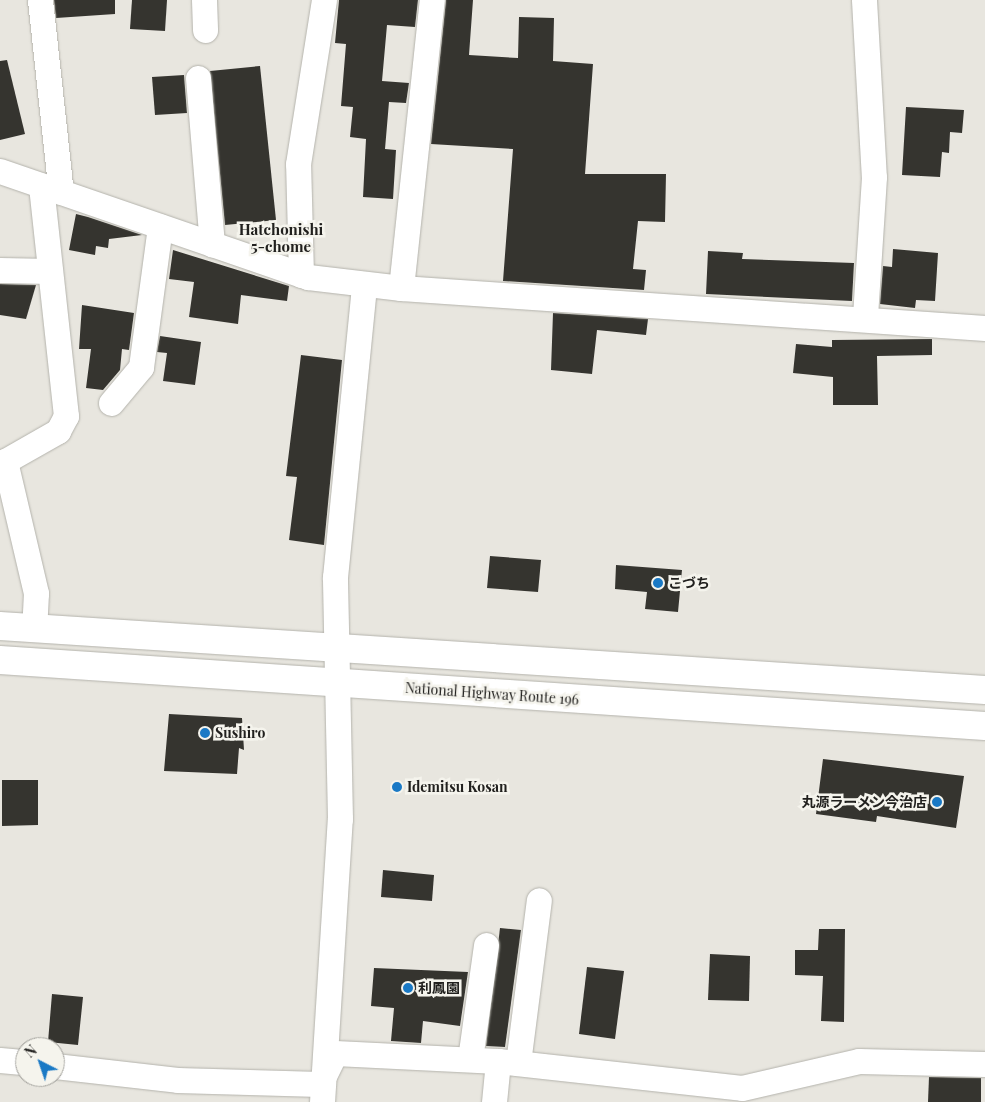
<!DOCTYPE html>
<meta charset="utf-8">
<style>
body{margin:0}
#map{position:relative;width:985px;height:1102px;overflow:hidden;background:#e8e6df;font-family:"Playfair Display","Noto Sans JP",serif}
div>[style]{position:absolute}
[style*='--x']{left:calc(var(--x)*1px);top:calc(var(--y)*1px);width:calc(var(--w)*1px);rotate:calc(var(--a)*1deg)}
.building>*{inset:0;background:#35342f}
.roads{filter:drop-shadow(0 0 1px #b4b3ac) drop-shadow(0 0 1px #b4b3ac)}
.street>*{height:25px;margin:-12.5px;padding:0 12.5px;transform-origin:12.5px;border-radius:12.5px;background:#fff}
.highway>*{height:28px;margin:-14px;padding:0 14px;transform-origin:14px;border-radius:14px;background:#fff}
.dots>*{width:14px;height:14px;translate:-50% -50%;box-sizing:border-box;border:2px solid #f5f4ed;border-radius:50%}
span{translate:-50% -50%;white-space:nowrap;text-align:center;line-height:1.15;-webkit-text-stroke:5px #f5f4ed;paint-order:stroke}
.poi-label{font-size:14px;color:#21201e;font-weight:700}
.left{translate:0 -50%;text-align:left}
.right{translate:-100% -50%;text-align:right}
.street-label{font-size:14px;color:#21201e}
.neighbourhood-label{font-size:15px;color:#21201e;font-weight:700}
.north{position:absolute;left:15px;top:1037px;width:50px;height:50px;box-sizing:border-box;background:#f5f4ed;border:1px solid #a09f9a;border-radius:50%;rotate:319deg;font-size:14px;font-weight:700;line-height:20px;text-align:center;color:#21201e}
.north::after{content:'';display:block;margin:auto;width:18px;height:22px;background:#1a79c5;clip-path:polygon(50% 0,100% 100%,50% 72%,0 100%)}
</style>
<div id="map">
<div class="building">
<i style="clip-path:polygon(54px 0,115px 0,115px 14px,56px 18px)"></i>
<i style="clip-path:polygon(132px 0,167px 0,165px 31px,130px 29px)"></i>
<i style="clip-path:polygon(339px 0,418px 0,415px 27px,387px 25px,382px 81px,409px 83px,406px 103px,389px 102px,385px 149px,396px 150px,393px 199px,363px 197px,366px 139px,350px 137px,353px 107px,341px 106px,346px 44px,335px 43px)"></i>
<i style="clip-path:polygon(446px 0,473px 0,469px 55px,518px 58px,519px 17px,554px 18px,553px 61px,593px 64px,585px 174px,666px 174px,665px 222px,638px 221px,633px 269px,646px 270px,644px 290px,503px 281px,513px 149px,431px 144px)"></i>
<i style="clip-path:polygon(7px 60px,25px 134px,0 140px,0 61px)"></i>
<i style="clip-path:polygon(260px 66px,276px 220px,225px 225px,210px 71px)"></i>
<i style="clip-path:polygon(184px 75px,187px 113px,155px 115px,152px 77px)"></i>
<i style="clip-path:polygon(906px 107px,964px 110px,962px 133px,950px 132px,949px 153px,942px 152px,940px 177px,902px 175px)"></i>
<i style="clip-path:polygon(76px 214px,88px 217px,142px 235px,109px 239px,108px 248px,96px 246px,95px 255px,69px 250px)"></i>
<i style="clip-path:polygon(893px 249px,938px 253px,935px 301px,916px 300px,915px 308px,880px 304px,883px 266px,892px 267px)"></i>
<i style="clip-path:polygon(173px 250px,289px 286px,287px 301px,241px 295px,238px 324px,189px 317px,194px 282px,169px 279px)"></i>
<i style="clip-path:polygon(708px 251px,743px 253px,742px 259px,854px 263px,852px 301px,706px 294px)"></i>
<i style="clip-path:polygon(0 284px,36px 285px,26px 319px,0 315px)"></i>
<i style="clip-path:polygon(82px 305px,134px 313px,129px 350px,122px 349px,120px 370px,103px 390px,86px 388px,91px 349px,79px 349px)"></i>
<i style="clip-path:polygon(553px 313px,648px 319px,646px 335px,597px 330px,592px 374px,551px 370px)"></i>
<i style="clip-path:polygon(160px 336px,201px 342px,195px 385px,163px 381px,167px 353px,157px 352px)"></i>
<i style="clip-path:polygon(932px 339px,932px 355px,877px 356px,878px 405px,833px 405px,833px 377px,793px 373px,796px 344px,832px 347px,832px 340px)"></i>
<i style="clip-path:polygon(301px 355px,342px 360px,324px 545px,289px 540px,297px 477px,286px 476px)"></i>
<i style="clip-path:polygon(490px 556px,541px 560px,538px 592px,487px 588px)"></i>
<i style="clip-path:polygon(616px 565px,682px 570px,678px 612px,645px 609px,647px 592px,615px 589px)"></i>
<i style="clip-path:polygon(169px 714px,242px 718px,244px 750px,239px 748px,237px 774px,164px 771px)"></i>
<i style="clip-path:polygon(823px 759px,964px 776px,956px 828px,877px 816px,876px 822px,816px 814px)"></i>
<i style="clip-path:polygon(2px 780px,38px 780px,38px 825px,2px 826px)"></i>
<i style="clip-path:polygon(383px 870px,434px 875px,432px 901px,381px 897px)"></i>
<i style="clip-path:polygon(500px 928px,521px 930px,505px 1047px,486px 1046px)"></i>
<i style="clip-path:polygon(819px 929px,845px 929px,844px 1022px,821px 1021px,823px 976px,795px 975px,795px 950px,818px 950px)"></i>
<i style="clip-path:polygon(710px 954px,750px 956px,749px 1001px,708px 1000px)"></i>
<i style="clip-path:polygon(587px 967px,624px 971px,615px 1039px,579px 1034px)"></i>
<i style="clip-path:polygon(374px 968px,468px 972px,460px 1026px,423px 1021px,421px 1043px,391px 1041px,394px 1008px,371px 1006px)"></i>
<i style="clip-path:polygon(52px 994px,83px 997px,78px 1045px,48px 1042px)"></i>
<i style="clip-path:polygon(929px 1077px,981px 1078px,981px 1102px,928px 1102px)"></i>
</div>
<div class="roads">
<div class="street">
<i style="--x:40;--y:0;--w:193;--a:83.8"></i>
<i style="--x:204;--y:0;--w:30;--a:88"></i>
<i style="--x:864;--y:0;--w:177;--a:86.8"></i>
<i style="--x:874;--y:177;--w:141;--a:93.7"></i>
<i style="--x:198;--y:78;--w:167;--a:85.2"></i>
<i style="--x:0;--y:171;--w:326;--a:19"></i>
<i style="--x:308;--y:277;--w:94;--a:6.7"></i>
<i style="--x:401;--y:288;--w:585;--a:3.92"></i>
<i style="--x:0;--y:270;--w:50;--a:1.1"></i>
<i style="--x:301;--y:275;--w:111;--a:-91.5"></i>
<i style="--x:298;--y:164;--w:166;--a:-81"></i>
<i style="--x:401;--y:288;--w:290;--a:-83.9"></i>
<i style="--x:111;--y:403;--w:47;--a:-50.2"></i>
<i style="--x:141;--y:367;--w:142;--a:-82.3"></i>
<i style="--x:5;--y:461;--w:136;--a:76.8"></i>
<i style="--x:36;--y:593;--w:36;--a:93"></i>
<i style="--x:0;--y:464;--w:67;--a:-29.6"></i>
<i style="--x:58;--y:431;--w:17;--a:-62"></i>
<i style="--x:66;--y:416;--w:232;--a:-96.2"></i>
<i style="--x:470;--y:1059;--w:115;--a:-82"></i>
<i style="--x:0;--y:1060;--w:25;--a:5"></i>
<i style="--x:518;--y:1063;--w:164;--a:-82.7"></i>
<i style="--x:55;--y:1066;--w:123;--a:6.5"></i>
<i style="--x:177;--y:1080;--w:143;--a:1.6"></i>
<i style="--x:320;--y:1084;--w:34;--a:-64"></i>
<i style="--x:335;--y:1053;--w:163;--a:2.8"></i>
<i style="--x:498;--y:1061;--w:245;--a:6.3"></i>
<i style="--x:742;--y:1088;--w:120;--a:-13"></i>
<i style="--x:859;--y:1061;--w:126;--a:1.4"></i>
<i style="--x:322;--y:1102;--w:284;--a:-86.4"></i>
<i style="--x:340;--y:819;--w:242;--a:-91.2"></i>
<i style="--x:335;--y:577;--w:294;--a:-84.3"></i>
<i style="--x:494;--y:1102;--w:41;--a:-84.4"></i>
</div>
<div class="highway">
<i style="--x:0;--y:626;--w:987;--a:3.72"></i>
<i style="--x:0;--y:660;--w:987;--a:3.83"></i>
</div>
</div>
<div class="dots">
<i style="left:658px;top:583px;background:#1a79c5"></i>
<i style="left:205px;top:733px;background:#1a79c5"></i>
<i style="left:397px;top:787px;background:#1a79c5"></i>
<i style="left:937px;top:802px;background:#1a79c5"></i>
<i style="left:408px;top:988px;background:#1a79c5"></i>
</div>
<div class="poi-label">
<span class="left" style="left:668px;top:583px">こづち</span>
<span class="left" style="left:215px;top:733px">Sushiro</span>
<span class="left" style="left:407px;top:787px">Idemitsu Kosan</span>
<span class="right" style="left:927px;top:802px">丸源ラーメン今治店</span>
<span class="left" style="left:418px;top:988px">利鳳園</span>
</div>
<div class="street-label">
<span style="left:492px;top:694px;rotate:4deg">National Highway Route 196</span>
</div>
<div class="neighbourhood-label">
<span style="left:281px;top:238px">Hatchonishi<br>5-chome</span>
</div>
<div class="north">N</div>
</div>
